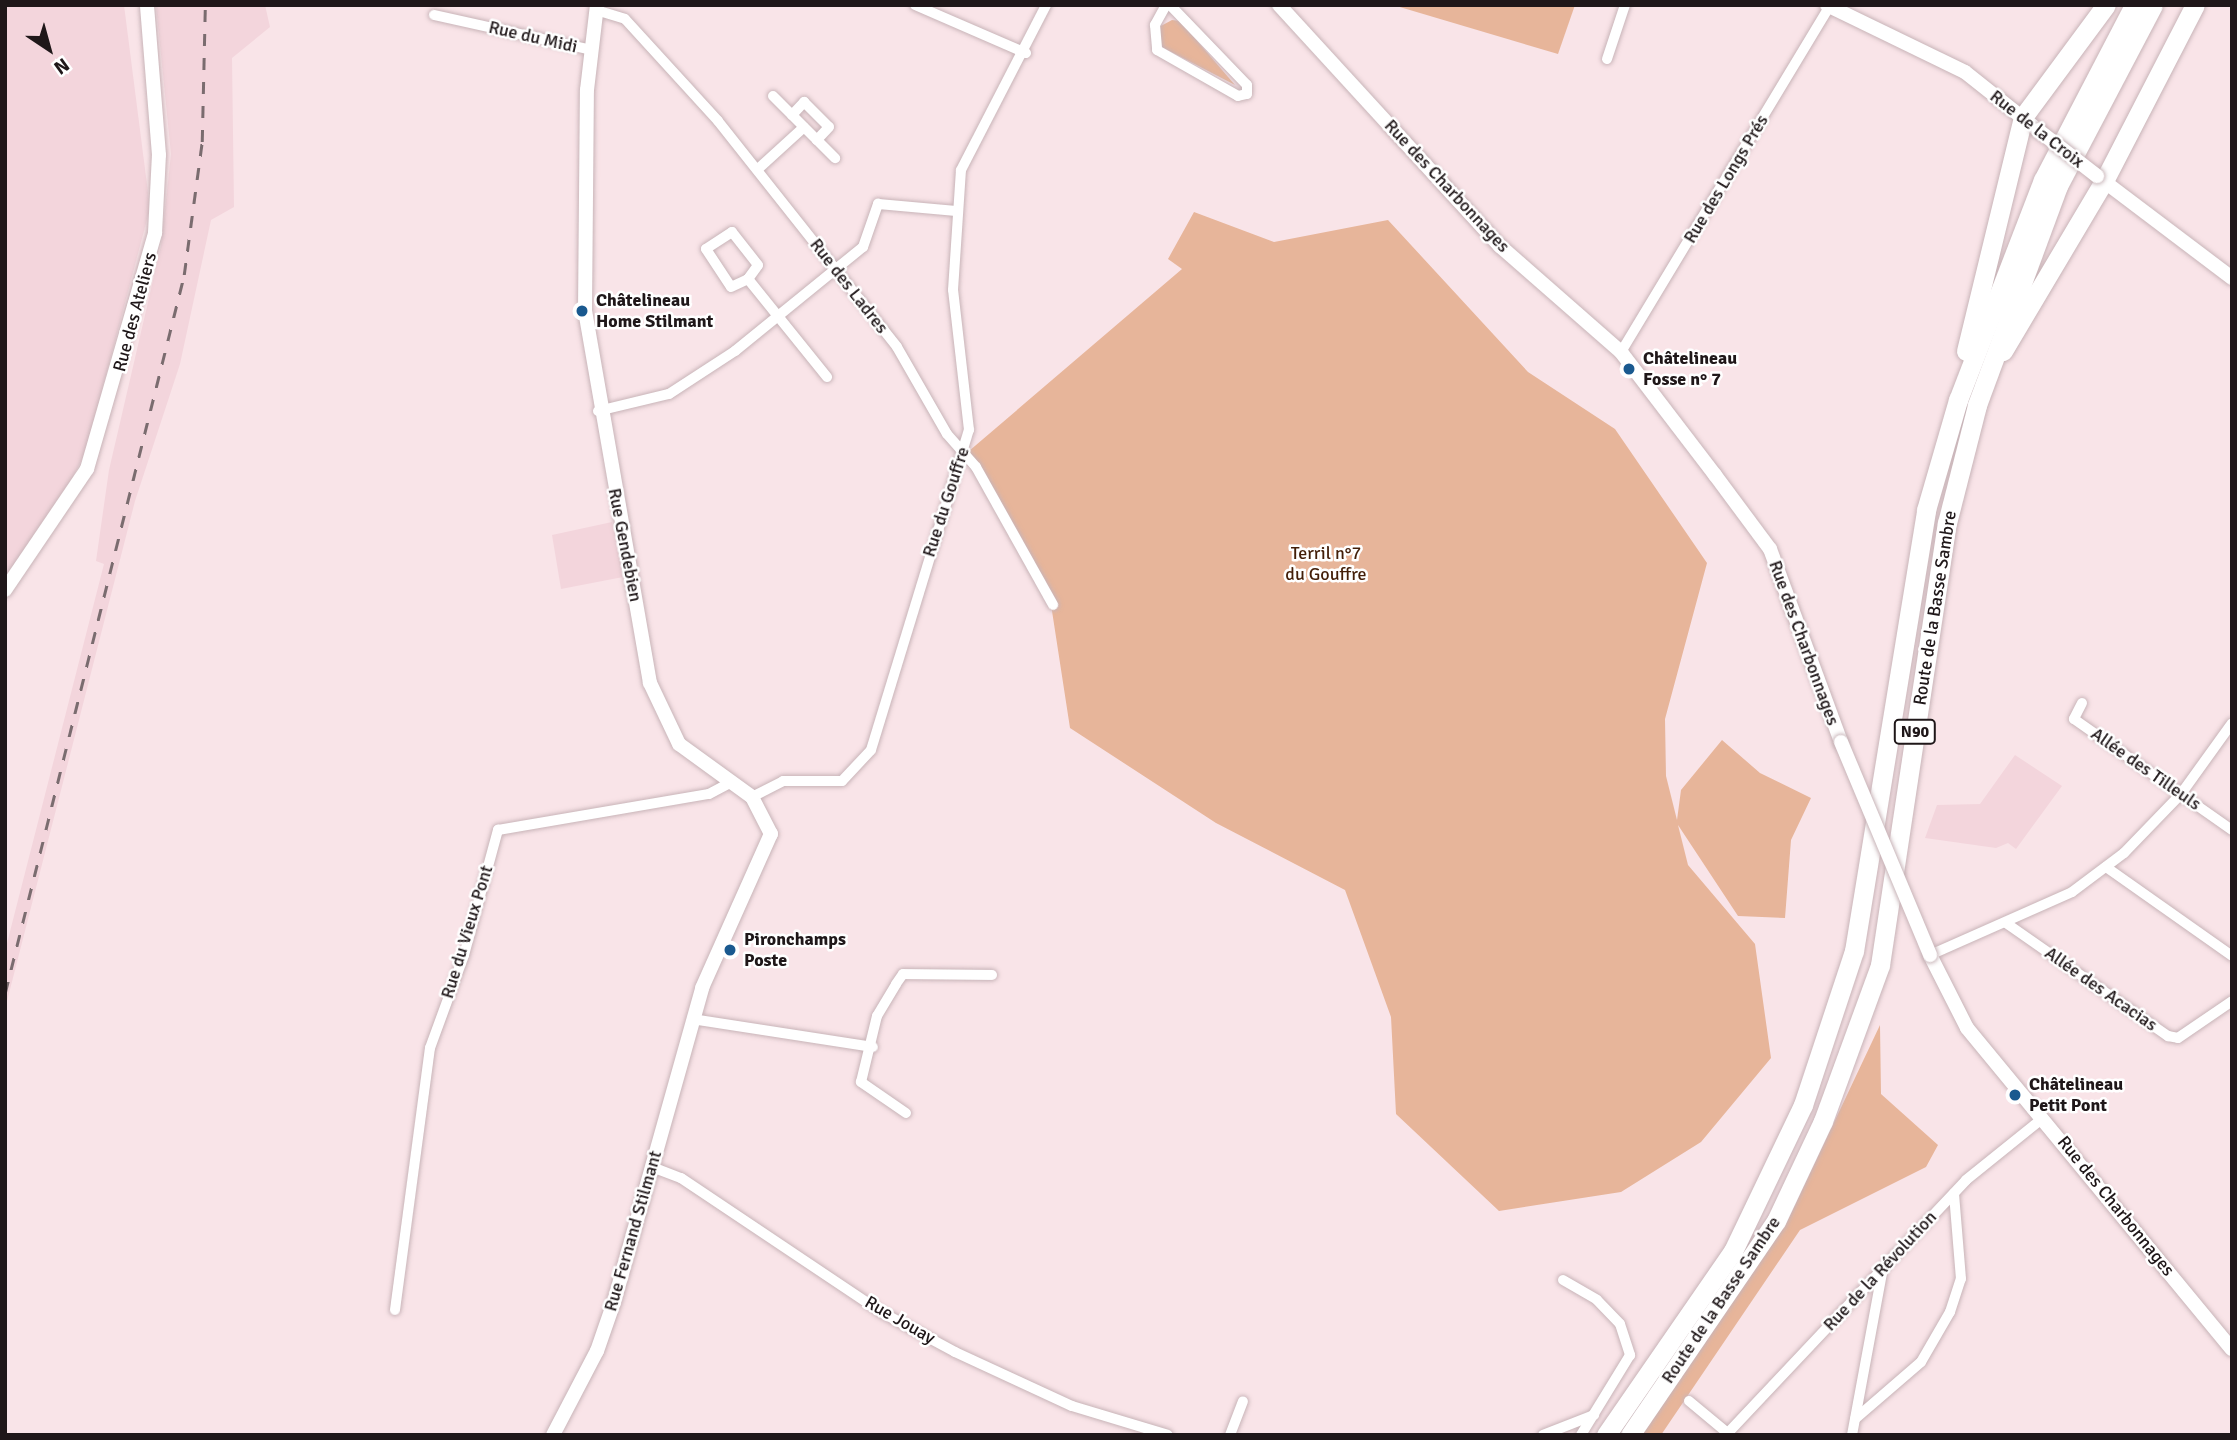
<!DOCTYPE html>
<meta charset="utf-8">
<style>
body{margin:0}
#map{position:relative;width:2237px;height:1440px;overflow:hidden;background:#f9e4e8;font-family:Signika,sans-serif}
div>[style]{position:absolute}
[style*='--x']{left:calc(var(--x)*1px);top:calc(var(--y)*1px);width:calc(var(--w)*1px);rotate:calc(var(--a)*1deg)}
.built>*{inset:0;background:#f3d5dc}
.green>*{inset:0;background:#e7b59a}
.roads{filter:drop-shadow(0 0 2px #c8b4b8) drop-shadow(0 0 2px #c8b4b8)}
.street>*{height:10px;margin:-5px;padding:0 5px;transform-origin:5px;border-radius:5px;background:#fff}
.secondary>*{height:14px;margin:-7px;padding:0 7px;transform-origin:7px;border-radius:7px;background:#fff}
.highway>*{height:19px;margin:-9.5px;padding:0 9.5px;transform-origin:9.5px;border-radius:9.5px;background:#fff}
.rail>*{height:2.5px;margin-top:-1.25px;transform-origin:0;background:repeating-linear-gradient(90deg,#7a6c6f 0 12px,transparent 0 24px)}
.bridges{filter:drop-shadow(0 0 2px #c8b4b8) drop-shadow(0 0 2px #c8b4b8)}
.secondary-bridge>*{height:14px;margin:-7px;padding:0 7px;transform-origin:7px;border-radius:7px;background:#fff}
.dots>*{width:19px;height:19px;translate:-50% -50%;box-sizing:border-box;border:4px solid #fff;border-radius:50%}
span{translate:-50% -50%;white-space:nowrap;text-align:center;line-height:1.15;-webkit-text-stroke:5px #fff;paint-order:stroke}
.shield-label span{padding:2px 5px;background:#fff;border:2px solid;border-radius:5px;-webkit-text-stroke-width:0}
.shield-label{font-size:16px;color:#1f1719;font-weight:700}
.street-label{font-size:18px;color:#1f1719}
.poi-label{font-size:18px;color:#1f1719;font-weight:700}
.left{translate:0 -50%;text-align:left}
.park-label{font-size:18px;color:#431e08}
.frame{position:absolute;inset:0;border:7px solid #1f1719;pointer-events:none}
.north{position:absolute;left:14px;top:14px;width:70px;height:70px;-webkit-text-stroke:5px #fff;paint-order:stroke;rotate:144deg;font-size:19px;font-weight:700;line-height:28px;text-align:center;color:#1f1719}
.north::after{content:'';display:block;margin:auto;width:24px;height:32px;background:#1f1719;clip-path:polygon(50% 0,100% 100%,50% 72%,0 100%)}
</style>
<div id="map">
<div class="built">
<i style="clip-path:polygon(5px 5px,124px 5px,150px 208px,86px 451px,63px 497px,5px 577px)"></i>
<i style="clip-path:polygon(156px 5px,265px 5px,270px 27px,232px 58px,234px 207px,211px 220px,180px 364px,135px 501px,5px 1009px,5px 951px,104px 564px,96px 561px,109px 470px,161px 246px,171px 154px)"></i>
<i style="clip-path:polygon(612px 522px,623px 577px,561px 589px,552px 535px)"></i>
<i style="clip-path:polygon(2015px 755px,2062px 786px,2016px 849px,2008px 843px,1996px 848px,1925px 838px,1937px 805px,1980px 804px)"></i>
</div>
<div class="green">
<i style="clip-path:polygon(1393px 5px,1575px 5px,1558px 54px)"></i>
<i style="clip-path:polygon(1172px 20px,1180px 21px,1235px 85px,1158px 45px,1159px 27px)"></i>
<i style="clip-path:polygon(1194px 212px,1274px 242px,1388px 220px,1528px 372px,1615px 429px,1707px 563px,1665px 719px,1666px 776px,1677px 820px,1681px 790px,1722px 740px,1760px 773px,1811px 798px,1791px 840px,1785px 918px,1738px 916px,1678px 825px,1688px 865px,1755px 944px,1771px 1058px,1701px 1142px,1621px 1192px,1499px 1211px,1396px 1114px,1391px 1017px,1345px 890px,1216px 823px,1070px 728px,1052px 611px,969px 451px,1182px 269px,1168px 259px)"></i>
<i style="clip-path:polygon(1880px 1025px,1881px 1094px,1938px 1145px,1926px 1167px,1800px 1230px,1661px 1435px,1642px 1435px,1787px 1222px)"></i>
</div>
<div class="roads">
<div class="street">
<i style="--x:915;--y:5;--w:121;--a:23.4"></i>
<i style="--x:1166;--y:5;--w:23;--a:119"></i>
<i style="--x:1155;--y:25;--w:25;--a:85"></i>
<i style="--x:1157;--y:50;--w:93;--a:29.6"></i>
<i style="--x:1238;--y:96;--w:9;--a:-13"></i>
<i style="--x:1247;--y:94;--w:9;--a:-90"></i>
<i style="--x:1247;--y:85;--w:111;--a:-133.9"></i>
<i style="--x:596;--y:10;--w:30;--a:17"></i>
<i style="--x:625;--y:19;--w:138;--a:47.6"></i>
<i style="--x:718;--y:121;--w:288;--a:51.6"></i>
<i style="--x:897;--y:347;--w:100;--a:60.1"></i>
<i style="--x:947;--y:434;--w:44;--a:48.7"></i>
<i style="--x:976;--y:467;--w:158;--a:60.8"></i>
<i style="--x:434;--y:15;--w:162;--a:12.5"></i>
<i style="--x:1607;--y:59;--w:57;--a:-71.6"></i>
<i style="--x:773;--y:96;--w:88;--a:45"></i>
<i style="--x:792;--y:115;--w:18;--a:-47"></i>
<i style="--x:804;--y:102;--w:35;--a:45"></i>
<i style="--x:829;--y:127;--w:18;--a:133"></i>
<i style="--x:758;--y:169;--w:62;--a:-42.4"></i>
<i style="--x:748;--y:279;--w:17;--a:-54"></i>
<i style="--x:758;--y:265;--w:42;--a:-128.2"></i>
<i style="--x:732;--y:232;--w:31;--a:147"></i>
<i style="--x:706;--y:249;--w:45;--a:56.7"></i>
<i style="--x:731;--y:287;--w:19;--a:-25"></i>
<i style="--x:748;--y:279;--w:126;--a:51.1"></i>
<i style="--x:1621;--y:352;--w:405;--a:-58.9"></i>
<i style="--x:598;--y:411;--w:73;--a:-13.5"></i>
<i style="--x:669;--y:394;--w:79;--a:-33.1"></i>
<i style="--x:735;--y:351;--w:165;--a:-39.1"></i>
<i style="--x:863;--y:247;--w:46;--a:-70.8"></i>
<i style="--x:878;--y:204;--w:79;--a:5.1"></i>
<i style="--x:2082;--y:703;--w:18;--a:117"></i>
<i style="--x:2074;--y:719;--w:193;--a:35.1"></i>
<i style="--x:752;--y:797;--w:35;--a:-27"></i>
<i style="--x:783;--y:781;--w:59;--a:0"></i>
<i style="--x:842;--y:781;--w:42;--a:-46.9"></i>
<i style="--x:871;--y:750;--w:335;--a:-73"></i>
<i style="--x:969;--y:430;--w:141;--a:-96.5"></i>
<i style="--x:953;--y:290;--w:120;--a:-86.2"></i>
<i style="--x:961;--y:170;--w:186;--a:-62.7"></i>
<i style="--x:2106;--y:867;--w:154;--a:35.2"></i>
<i style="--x:2006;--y:923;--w:198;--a:34.9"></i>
<i style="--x:2168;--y:1036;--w:10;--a:11"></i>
<i style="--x:2178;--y:1038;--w:65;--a:-34.4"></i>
<i style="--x:1930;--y:955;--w:155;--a:-23.9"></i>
<i style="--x:2072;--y:892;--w:65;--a:-36.9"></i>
<i style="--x:2124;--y:853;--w:82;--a:-46"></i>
<i style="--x:2181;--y:794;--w:87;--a:-54.3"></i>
<i style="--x:692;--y:1019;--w:183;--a:8.8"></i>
<i style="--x:906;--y:1113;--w:55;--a:-145.4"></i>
<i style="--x:861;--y:1082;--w:68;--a:-76.4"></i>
<i style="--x:877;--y:1016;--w:37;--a:-59"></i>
<i style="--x:896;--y:984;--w:12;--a:-55"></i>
<i style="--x:903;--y:974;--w:89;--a:0.6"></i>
<i style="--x:652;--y:1167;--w:31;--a:21"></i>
<i style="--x:681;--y:1178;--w:241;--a:33.8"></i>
<i style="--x:881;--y:1312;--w:84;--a:28.4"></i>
<i style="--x:955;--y:1352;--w:129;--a:24.8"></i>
<i style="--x:1072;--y:1406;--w:100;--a:16.8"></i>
<i style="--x:1563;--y:1280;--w:39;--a:30"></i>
<i style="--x:1597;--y:1300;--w:33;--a:46"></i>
<i style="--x:1620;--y:1324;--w:33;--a:72"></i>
<i style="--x:1630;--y:1355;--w:94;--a:121.5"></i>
<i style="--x:395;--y:1310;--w:264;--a:-82.4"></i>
<i style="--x:430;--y:1048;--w:99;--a:-69.9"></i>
<i style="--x:464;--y:955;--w:130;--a:-74.8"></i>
<i style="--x:498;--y:830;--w:214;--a:-9.7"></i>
<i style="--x:709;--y:794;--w:24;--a:-28"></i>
<i style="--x:1689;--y:1401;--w:53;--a:39.7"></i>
<i style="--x:1855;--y:1419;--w:87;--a:-40.8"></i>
<i style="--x:1921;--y:1362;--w:58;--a:-59.9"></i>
<i style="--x:1950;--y:1312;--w:35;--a:-72"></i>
<i style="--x:1961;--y:1279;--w:86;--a:-94.7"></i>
<i style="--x:1230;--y:1435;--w:36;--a:-69"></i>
<i style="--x:1543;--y:1435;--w:55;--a:-21.4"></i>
<i style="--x:1726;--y:1435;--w:350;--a:-46.7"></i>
<i style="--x:1966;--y:1180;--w:99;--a:-38.8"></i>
<i style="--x:1852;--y:1435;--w:170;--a:-79.5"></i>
</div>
<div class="secondary">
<i style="--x:1279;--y:5;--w:327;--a:47.5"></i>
<i style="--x:1500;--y:246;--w:161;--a:41.2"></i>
<i style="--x:1621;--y:352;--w:155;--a:52.6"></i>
<i style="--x:1715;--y:475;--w:92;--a:53.4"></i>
<i style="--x:1770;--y:549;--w:206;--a:69.8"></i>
<i style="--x:1827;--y:5;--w:153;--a:25.9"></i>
<i style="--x:1965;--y:72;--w:93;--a:38.5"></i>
<i style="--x:2097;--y:176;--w:169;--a:37.1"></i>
<i style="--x:5;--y:590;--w:146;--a:-55.9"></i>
<i style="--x:87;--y:469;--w:246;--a:-73.9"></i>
<i style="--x:155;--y:233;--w:78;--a:-87.1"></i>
<i style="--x:159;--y:155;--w:150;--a:-94.6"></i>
<i style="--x:1930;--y:955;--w:82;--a:63.1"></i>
<i style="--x:1967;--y:1028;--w:416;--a:50.5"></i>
<i style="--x:553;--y:1435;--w:95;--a:-62.4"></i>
<i style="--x:597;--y:1351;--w:52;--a:-70.9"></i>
<i style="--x:614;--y:1302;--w:326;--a:-74.3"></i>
<i style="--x:702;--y:988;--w:169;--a:-65.9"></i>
<i style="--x:771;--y:834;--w:42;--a:-117.2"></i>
<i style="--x:752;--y:797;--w:90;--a:-144"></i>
<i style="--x:679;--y:744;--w:68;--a:-115.4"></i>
<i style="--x:650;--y:683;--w:378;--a:-99.9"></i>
<i style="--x:585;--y:311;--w:221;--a:-89.5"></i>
<i style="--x:587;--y:90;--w:86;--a:-83.3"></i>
</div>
<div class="highway">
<i style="--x:1966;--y:351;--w:241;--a:-76.3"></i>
<i style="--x:2023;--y:117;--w:139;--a:-53.5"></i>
<i style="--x:2003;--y:351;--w:198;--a:-59.3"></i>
<i style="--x:2104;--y:181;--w:198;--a:-62.7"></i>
<i style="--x:1606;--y:1435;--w:224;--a:-55.4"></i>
<i style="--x:1733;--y:1251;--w:162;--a:-64.4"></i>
<i style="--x:1803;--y:1105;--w:162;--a:-71.7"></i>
<i style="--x:1854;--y:951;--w:447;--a:-80.7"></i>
<i style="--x:1926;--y:510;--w:115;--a:-73.8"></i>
<i style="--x:1958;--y:400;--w:236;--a:-68.9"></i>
<i style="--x:2043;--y:180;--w:197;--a:-62.5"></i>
<i style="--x:1630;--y:1435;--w:259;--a:-55.7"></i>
<i style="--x:1776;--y:1221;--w:110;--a:-64.8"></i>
<i style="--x:1823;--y:1121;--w:166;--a:-69.9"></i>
<i style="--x:1880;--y:965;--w:447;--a:-81.4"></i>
<i style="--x:1947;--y:523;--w:122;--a:-75.7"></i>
<i style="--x:1977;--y:405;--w:233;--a:-69.7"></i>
<i style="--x:2058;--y:186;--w:204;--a:-62.3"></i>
</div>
</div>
<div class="rail">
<i style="--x:5;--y:993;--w:740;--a:-76"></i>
<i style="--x:184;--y:275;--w:134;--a:-82.3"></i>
<i style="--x:202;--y:142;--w:137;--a:-88.7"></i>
</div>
<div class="bridges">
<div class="secondary-bridge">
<i style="--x:2038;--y:130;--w:75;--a:37.9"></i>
<i style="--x:1841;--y:742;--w:231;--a:67.3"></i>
</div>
</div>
<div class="dots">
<i style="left:582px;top:311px;background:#1a598f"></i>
<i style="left:1629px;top:369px;background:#1a598f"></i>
<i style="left:730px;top:950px;background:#1a598f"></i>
<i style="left:2015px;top:1095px;background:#1a598f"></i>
</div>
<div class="shield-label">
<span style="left:1915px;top:732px">N90</span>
</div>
<div class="street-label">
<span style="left:533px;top:37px;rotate:13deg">Rue du Midi</span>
<span style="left:2037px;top:129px;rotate:38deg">Rue de la Croix</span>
<span style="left:1726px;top:179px;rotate:-59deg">Rue des Longs Prés</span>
<span style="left:1447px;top:186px;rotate:47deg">Rue des Charbonnages</span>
<span style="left:849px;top:286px;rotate:52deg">Rue des Ladres</span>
<span style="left:135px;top:312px;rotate:-75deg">Rue des Ateliers</span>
<span style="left:946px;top:502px;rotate:-72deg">Rue du Gouffre</span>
<span style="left:625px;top:545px;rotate:79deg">Rue Gendebien</span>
<span style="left:1935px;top:608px;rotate:-81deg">Route de la Basse Sambre</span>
<span style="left:1804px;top:643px;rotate:70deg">Rue des Charbonnages</span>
<span style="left:2146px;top:769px;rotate:35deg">Allée des Tilleuls</span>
<span style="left:467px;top:932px;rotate:-73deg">Rue du Vieux Pont</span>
<span style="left:2101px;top:989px;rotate:35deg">Allée des Acacias</span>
<span style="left:2116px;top:1206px;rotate:51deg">Rue des Charbonnages</span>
<span style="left:633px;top:1231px;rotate:-74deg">Rue Fernand Stilmant</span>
<span style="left:1880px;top:1271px;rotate:-47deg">Rue de la Révolution</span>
<span style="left:1721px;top:1300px;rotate:-56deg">Route de la Basse Sambre</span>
<span style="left:900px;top:1320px;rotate:30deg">Rue Jouay</span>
</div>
<div class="poi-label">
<span class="left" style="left:596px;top:311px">Châtelineau<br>Home Stilmant</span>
<span class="left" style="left:1643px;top:369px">Châtelineau<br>Fosse n° 7</span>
<span class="left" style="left:744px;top:950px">Pironchamps<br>Poste</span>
<span class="left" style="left:2029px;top:1095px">Châtelineau<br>Petit Pont</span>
</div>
<div class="park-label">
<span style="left:1326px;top:564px">Terril n°7<br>du Gouffre</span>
</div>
<div class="frame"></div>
<div class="north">N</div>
</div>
